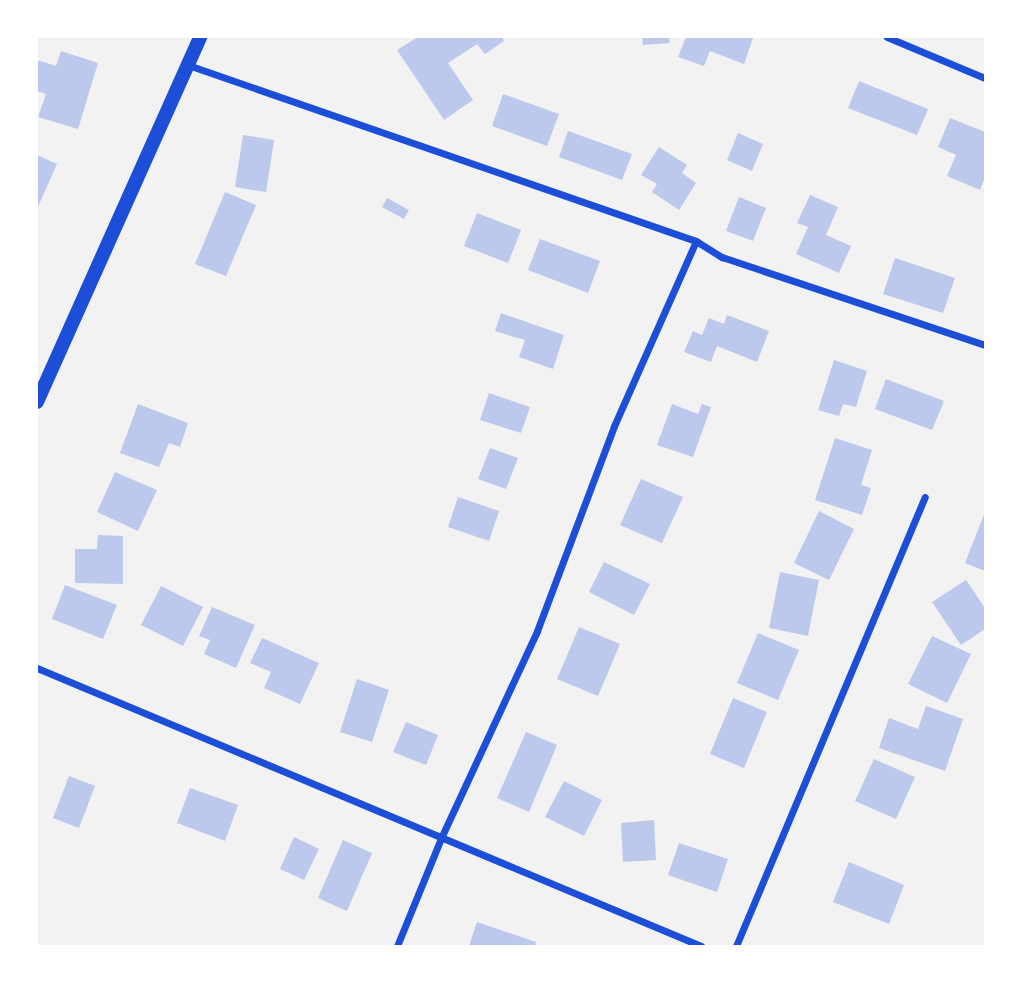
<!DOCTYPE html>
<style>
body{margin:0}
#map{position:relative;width:1022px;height:983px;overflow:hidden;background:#f2f2f2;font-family:"Golos Text",sans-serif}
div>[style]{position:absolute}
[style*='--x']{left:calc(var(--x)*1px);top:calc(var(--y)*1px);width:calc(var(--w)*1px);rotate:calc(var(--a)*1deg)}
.building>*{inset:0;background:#bdc9ec}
.minor>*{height:7px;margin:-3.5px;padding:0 3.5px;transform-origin:3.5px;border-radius:3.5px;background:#1d4ed8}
.secondary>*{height:14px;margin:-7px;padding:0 7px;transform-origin:7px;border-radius:7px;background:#1d4ed8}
span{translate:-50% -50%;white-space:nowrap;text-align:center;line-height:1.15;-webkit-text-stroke:5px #fff;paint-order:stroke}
.frame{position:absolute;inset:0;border:38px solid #fff;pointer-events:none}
</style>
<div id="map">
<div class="building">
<i style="clip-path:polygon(418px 37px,502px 37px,504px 41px,485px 54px,477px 44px,448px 63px,473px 100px,444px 120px,397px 50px)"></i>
<i style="clip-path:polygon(642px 37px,669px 37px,670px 43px,643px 45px)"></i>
<i style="clip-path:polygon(686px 37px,749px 37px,753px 38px,744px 64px,710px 51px,704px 66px,678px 57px)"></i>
<i style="clip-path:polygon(61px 51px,98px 63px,78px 129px,38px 117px,46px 94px,37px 91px,37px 60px,56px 66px)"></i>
<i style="clip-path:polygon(859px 81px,928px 109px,917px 135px,848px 108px)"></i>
<i style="clip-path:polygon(503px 94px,559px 114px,547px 146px,492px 126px)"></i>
<i style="clip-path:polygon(950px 118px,985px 132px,985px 177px,980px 190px,947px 176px,956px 155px,938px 147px)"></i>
<i style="clip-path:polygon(568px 131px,632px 154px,622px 180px,559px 157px)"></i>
<i style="clip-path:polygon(738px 133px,763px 144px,752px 171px,727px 160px)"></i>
<i style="clip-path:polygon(243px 135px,274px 140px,266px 192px,235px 187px)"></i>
<i style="clip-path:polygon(659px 147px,687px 165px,682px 173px,696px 183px,679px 210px,652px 192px,657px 184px,641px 175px)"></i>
<i style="clip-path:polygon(37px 155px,57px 164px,37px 209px)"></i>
<i style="clip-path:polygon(225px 192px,256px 205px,226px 276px,195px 264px)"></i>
<i style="clip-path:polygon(810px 195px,838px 207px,826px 235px,851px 246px,839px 273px,796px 254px,808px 227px,797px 223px)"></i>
<i style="clip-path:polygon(739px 197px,766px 208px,753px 241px,726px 231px)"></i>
<i style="clip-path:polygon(387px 198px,409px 210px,404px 219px,382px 207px)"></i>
<i style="clip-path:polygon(477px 213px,521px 230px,508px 263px,464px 246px)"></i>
<i style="clip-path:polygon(540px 239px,600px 261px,588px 293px,528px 270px)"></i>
<i style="clip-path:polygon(895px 258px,955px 278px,943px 313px,883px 294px)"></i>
<i style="clip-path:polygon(501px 313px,564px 335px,553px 369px,519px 357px,525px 340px,495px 331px)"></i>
<i style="clip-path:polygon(727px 315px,769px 331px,757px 362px,717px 346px,711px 362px,684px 352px,693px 331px,702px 335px,709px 318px,724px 324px)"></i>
<i style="clip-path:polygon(834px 360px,867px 371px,856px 407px,843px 404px,839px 416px,818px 410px)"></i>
<i style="clip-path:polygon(886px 379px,944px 401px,932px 430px,875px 409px)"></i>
<i style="clip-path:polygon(489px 393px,530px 407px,521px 433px,480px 420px)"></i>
<i style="clip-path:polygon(138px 404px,188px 423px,180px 447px,169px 443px,159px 467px,120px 453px)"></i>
<i style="clip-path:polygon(672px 404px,698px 414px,702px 404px,711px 407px,693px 457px,657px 445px)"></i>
<i style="clip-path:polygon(835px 438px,872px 450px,861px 485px,871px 488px,862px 515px,815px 500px)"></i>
<i style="clip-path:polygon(490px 448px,518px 458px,506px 489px,478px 479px)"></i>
<i style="clip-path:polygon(115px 472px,157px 490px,138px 531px,97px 512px)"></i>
<i style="clip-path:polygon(641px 479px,683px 497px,662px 543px,620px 525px)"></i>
<i style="clip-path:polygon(458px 497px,499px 511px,489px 541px,448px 527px)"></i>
<i style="clip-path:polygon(819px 511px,854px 529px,829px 580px,794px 563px)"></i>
<i style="clip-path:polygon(985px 512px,985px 571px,965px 563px)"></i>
<i style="clip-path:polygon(98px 535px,123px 536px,123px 584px,75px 583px,75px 549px,97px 549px)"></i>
<i style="clip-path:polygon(604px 562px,650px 584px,634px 615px,589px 592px)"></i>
<i style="clip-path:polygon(780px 572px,819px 580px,808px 636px,769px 628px)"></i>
<i style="clip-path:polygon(966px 580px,985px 608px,985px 629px,961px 645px,932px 602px)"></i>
<i style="clip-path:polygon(65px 585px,117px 605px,103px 639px,52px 619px)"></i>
<i style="clip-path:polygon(161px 586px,203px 607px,183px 646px,141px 625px)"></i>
<i style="clip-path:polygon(212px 607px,255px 625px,236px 668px,204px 654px,210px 640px,199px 636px)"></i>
<i style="clip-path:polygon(579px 627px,620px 644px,598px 696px,557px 679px)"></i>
<i style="clip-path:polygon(758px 633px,799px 650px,778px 700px,737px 683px)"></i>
<i style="clip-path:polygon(932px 636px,971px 654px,947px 703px,908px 684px)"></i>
<i style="clip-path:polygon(262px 638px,319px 663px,300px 704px,264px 688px,271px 672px,250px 663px)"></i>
<i style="clip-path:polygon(357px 679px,389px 690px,372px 742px,340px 732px)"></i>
<i style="clip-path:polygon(733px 698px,767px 712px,744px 768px,710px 754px)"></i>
<i style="clip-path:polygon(926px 706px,963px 719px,945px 771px,879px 748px,889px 718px,918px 729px)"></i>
<i style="clip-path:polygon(406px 722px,438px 735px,426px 765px,393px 752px)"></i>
<i style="clip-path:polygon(526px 732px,557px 745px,529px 812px,497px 798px)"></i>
<i style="clip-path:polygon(874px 759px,915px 777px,896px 819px,855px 801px)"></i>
<i style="clip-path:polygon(69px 776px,95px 786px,79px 828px,53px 818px)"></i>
<i style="clip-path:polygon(564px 781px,602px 800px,584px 836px,545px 817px)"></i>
<i style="clip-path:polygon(190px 788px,238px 805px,225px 841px,177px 823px)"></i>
<i style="clip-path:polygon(654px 820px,656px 860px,623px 862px,621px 823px)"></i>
<i style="clip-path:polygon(294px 837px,319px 849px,304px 880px,280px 869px)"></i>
<i style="clip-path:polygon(343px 840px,372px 853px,347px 911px,318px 898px)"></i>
<i style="clip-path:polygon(679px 843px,728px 859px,717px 892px,668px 875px)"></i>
<i style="clip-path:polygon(849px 862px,904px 885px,889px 924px,833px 902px)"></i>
<i style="clip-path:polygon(477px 922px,536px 942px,535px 946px,469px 946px)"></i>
</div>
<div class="minor">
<i style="--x:887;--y:37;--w:106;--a:22.7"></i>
<i style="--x:188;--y:65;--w:538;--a:19.11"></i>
<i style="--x:696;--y:241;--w:31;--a:32"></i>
<i style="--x:722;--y:257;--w:277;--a:18.5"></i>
<i style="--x:37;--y:668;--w:720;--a:22.72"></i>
<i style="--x:397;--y:946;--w:117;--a:-67.8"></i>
<i style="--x:441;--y:838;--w:228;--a:-65.1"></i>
<i style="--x:537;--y:631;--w:219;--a:-69.4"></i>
<i style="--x:614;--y:426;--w:202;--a:-66.1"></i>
<i style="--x:736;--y:946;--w:487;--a:-67.2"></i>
</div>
<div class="secondary">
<i style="--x:37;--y:402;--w:400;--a:-65.9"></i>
</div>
<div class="frame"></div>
</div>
